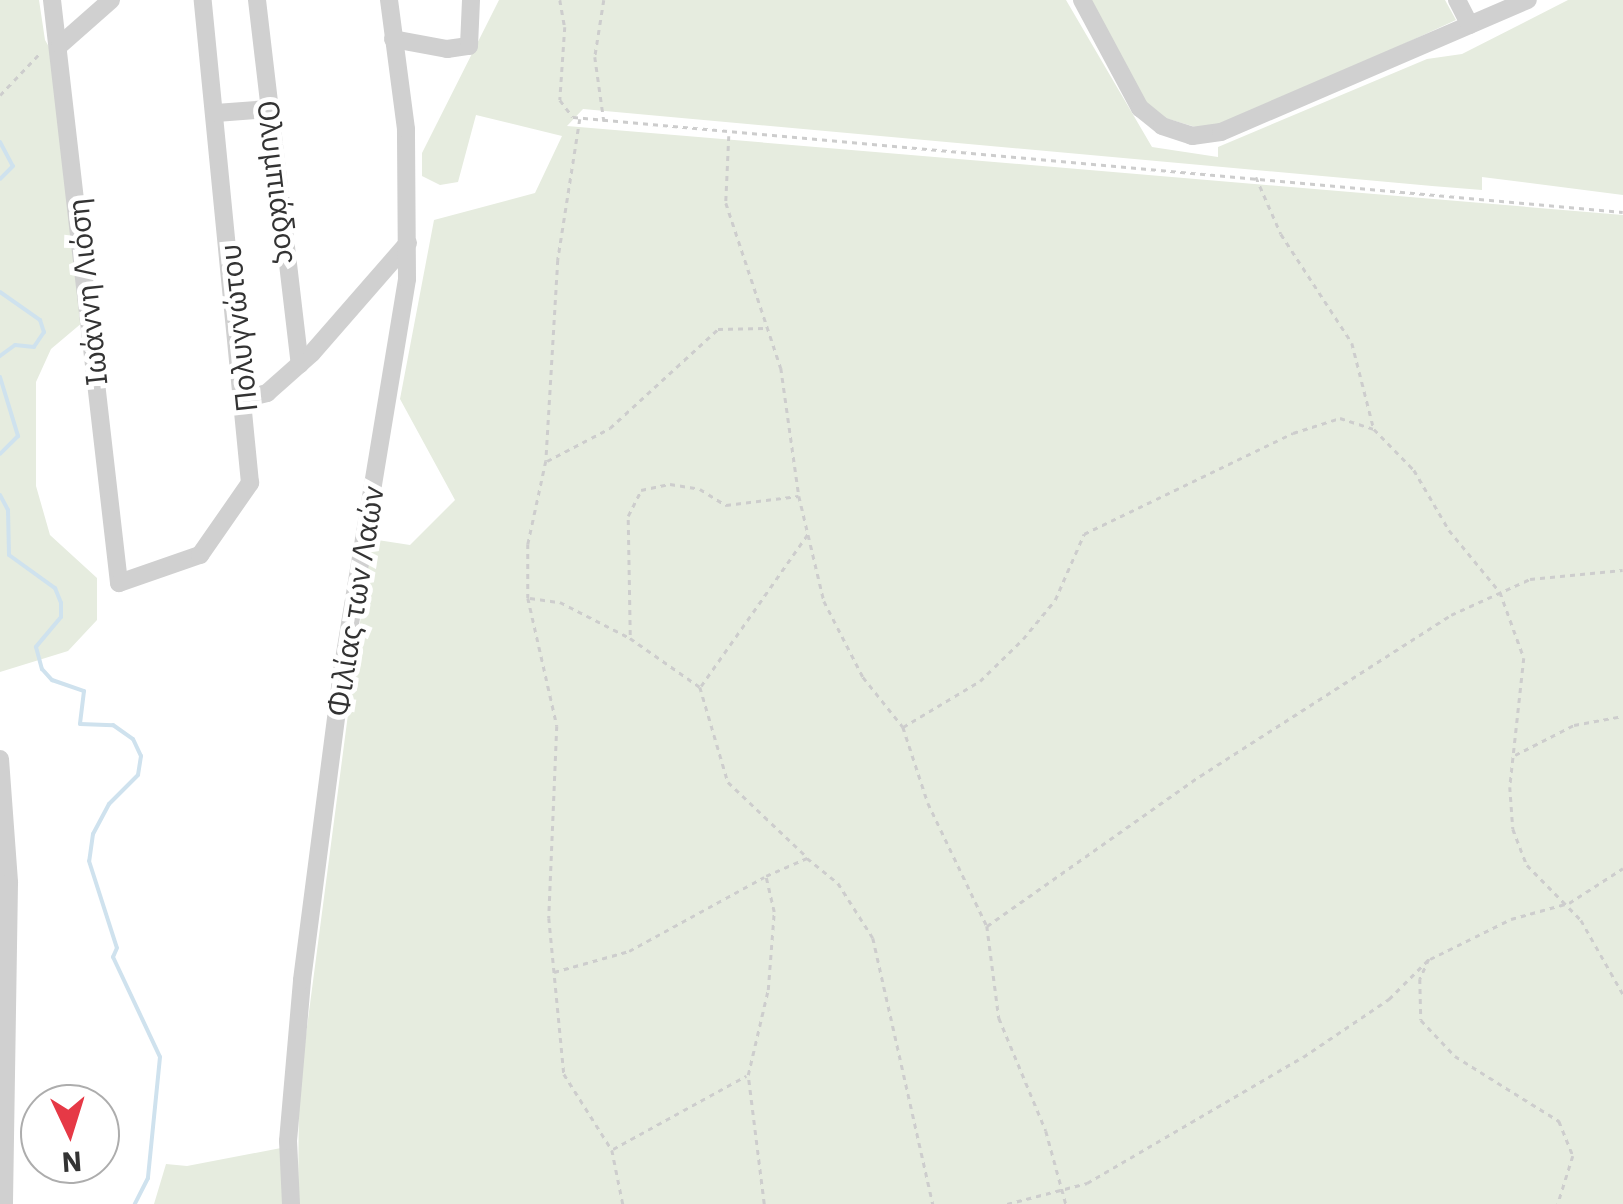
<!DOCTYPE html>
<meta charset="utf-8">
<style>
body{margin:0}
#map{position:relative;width:1623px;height:1204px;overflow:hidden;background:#fff;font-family:"IBM Plex Sans",sans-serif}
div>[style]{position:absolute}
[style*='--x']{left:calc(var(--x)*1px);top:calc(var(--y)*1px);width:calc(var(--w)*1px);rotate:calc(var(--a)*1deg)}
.green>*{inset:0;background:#e6ecdf}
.stream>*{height:4px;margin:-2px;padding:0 2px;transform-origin:2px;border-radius:2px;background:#cfe2ee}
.path>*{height:2.5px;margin-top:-1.25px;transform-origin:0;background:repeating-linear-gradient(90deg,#cdcdcd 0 5px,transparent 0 10px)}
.minor>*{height:18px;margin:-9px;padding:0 9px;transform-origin:9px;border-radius:9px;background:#d0d0d0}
span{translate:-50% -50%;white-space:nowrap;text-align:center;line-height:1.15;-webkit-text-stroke:10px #fff;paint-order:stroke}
.street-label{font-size:30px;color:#333}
.north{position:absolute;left:20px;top:1084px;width:100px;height:100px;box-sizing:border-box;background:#fff;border:2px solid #adadad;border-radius:50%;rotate:176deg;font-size:28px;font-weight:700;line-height:40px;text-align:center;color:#333}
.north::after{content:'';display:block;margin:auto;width:35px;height:45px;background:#e63946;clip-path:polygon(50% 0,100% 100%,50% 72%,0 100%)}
</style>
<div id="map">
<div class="green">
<i style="clip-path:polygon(0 0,39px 0,45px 40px,56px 59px,83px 322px,51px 349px,36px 382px,36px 486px,50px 535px,97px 578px,97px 620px,68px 651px,0 672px)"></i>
<i style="clip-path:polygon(499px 0,1066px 0,1152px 147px,1218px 157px,1218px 147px,1427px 59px,1462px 54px,1568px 0,1623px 0,1623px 195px,1482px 177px,1482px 190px,1432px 186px,583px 109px,567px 126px,1623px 215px,1623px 1204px,298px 1204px,299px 1088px,371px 539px,410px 545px,455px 500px,400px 399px,434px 220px,535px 193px,562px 136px,476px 115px,458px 182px,440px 185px,422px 176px,422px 153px)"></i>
<i style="clip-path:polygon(1089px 0,1445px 0,1456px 20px,1223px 127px,1202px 129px,1152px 114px)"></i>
<i style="clip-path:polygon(281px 1148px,283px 1204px,154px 1204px,166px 1164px,187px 1166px)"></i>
</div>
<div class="stream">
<i style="--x:0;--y:142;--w:27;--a:62"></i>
<i style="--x:13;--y:166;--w:18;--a:135"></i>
<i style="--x:0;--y:292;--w:49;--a:35"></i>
<i style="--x:40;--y:320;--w:13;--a:72"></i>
<i style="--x:44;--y:332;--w:18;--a:124"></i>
<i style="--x:34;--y:347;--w:19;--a:-174"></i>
<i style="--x:15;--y:345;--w:19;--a:144"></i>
<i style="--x:0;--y:377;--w:62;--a:73"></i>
<i style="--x:18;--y:436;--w:25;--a:135"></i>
<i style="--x:0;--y:495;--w:17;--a:62"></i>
<i style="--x:8;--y:510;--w:45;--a:88.7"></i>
<i style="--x:9;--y:555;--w:57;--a:35.7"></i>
<i style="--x:55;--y:588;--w:16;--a:68"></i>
<i style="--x:61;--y:603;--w:14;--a:90"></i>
<i style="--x:61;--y:617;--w:39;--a:130"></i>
<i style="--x:36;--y:647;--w:23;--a:75"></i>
<i style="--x:42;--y:669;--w:15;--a:48"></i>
<i style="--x:52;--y:680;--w:34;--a:19"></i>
<i style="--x:84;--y:691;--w:33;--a:97"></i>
<i style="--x:80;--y:724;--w:33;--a:2"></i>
<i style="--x:113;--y:725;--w:24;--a:35"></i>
<i style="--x:133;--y:739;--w:19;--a:65"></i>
<i style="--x:141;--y:756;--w:19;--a:99"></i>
<i style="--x:138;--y:775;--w:41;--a:135"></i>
<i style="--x:109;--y:804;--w:34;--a:118"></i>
<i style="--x:93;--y:834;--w:27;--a:98"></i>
<i style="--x:89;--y:861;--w:91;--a:72.2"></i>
<i style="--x:117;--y:948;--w:10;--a:114"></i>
<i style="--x:113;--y:957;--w:110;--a:64.8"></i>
<i style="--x:160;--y:1057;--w:122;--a:95.7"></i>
<i style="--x:148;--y:1178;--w:29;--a:117"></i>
</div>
<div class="path">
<i style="--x:560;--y:0;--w:27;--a:80"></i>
<i style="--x:565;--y:27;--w:73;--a:93.9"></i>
<i style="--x:560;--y:100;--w:21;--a:53"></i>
<i style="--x:573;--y:117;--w:1054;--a:5.17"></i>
<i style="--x:604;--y:0;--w:58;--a:99"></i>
<i style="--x:595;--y:57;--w:65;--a:82"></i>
<i style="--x:0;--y:95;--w:58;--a:-46.4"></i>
<i style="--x:580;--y:119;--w:143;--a:98.9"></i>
<i style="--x:558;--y:260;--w:201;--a:93.4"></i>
<i style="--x:546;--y:461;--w:85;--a:102.2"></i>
<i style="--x:528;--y:544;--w:54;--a:90"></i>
<i style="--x:528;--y:598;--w:131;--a:77.2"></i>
<i style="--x:557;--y:726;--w:192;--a:92.4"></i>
<i style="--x:549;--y:918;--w:157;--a:84.5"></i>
<i style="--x:564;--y:1074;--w:90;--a:57.7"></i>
<i style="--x:612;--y:1150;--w:55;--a:78.5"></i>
<i style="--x:729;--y:136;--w:67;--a:92.6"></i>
<i style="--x:726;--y:203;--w:174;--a:71.6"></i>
<i style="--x:781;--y:368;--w:129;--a:82"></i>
<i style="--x:799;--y:496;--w:108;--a:76.6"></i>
<i style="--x:824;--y:601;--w:85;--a:62.8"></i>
<i style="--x:863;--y:677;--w:64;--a:51.3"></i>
<i style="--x:903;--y:727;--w:90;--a:-30.9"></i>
<i style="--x:980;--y:681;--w:60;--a:-44.3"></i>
<i style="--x:1023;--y:639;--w:50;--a:-50.6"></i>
<i style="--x:1055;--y:600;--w:72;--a:-66.3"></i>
<i style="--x:1084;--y:534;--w:232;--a:-25.8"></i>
<i style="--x:1293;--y:433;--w:49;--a:-17.7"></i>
<i style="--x:1340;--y:418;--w:36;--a:18"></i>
<i style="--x:1374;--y:429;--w:57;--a:45.7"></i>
<i style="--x:1414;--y:470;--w:69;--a:59.7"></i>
<i style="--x:1449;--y:530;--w:80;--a:50.6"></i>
<i style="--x:1500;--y:592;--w:70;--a:70"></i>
<i style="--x:1524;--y:658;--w:130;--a:96.2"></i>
<i style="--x:1510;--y:787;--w:42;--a:85.9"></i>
<i style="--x:1513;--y:829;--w:39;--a:69"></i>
<i style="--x:1527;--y:865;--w:77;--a:45.5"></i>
<i style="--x:1581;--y:920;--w:85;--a:60.4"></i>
<i style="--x:1256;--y:177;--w:62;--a:66.3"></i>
<i style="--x:1281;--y:234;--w:130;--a:56.9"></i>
<i style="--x:1352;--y:343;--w:89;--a:75.7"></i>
<i style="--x:547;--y:461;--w:71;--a:-27.6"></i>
<i style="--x:610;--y:428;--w:147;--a:-42.5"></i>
<i style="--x:718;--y:329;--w:49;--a:-1.2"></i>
<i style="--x:530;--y:598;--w:30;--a:8"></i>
<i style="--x:560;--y:602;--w:79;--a:27.2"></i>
<i style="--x:630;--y:638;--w:85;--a:35"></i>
<i style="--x:700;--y:687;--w:99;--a:73.6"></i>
<i style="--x:728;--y:782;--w:108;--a:43.5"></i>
<i style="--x:630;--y:635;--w:119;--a:-91"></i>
<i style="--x:628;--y:516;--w:29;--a:-63"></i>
<i style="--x:641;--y:490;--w:30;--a:-12"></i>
<i style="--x:670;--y:484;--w:30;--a:9"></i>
<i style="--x:700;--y:489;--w:31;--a:32"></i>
<i style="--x:726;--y:505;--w:73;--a:-7.1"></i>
<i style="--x:701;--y:686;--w:186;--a:-54.9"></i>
<i style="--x:903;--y:727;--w:80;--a:71.8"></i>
<i style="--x:928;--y:803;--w:136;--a:64.4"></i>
<i style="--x:987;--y:926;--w:93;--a:82.6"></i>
<i style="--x:999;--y:1018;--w:122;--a:67.4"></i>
<i style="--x:1046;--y:1131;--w:76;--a:74.7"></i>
<i style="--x:1515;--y:755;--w:66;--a:-27"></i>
<i style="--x:1574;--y:725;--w:50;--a:-10.4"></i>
<i style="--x:987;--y:926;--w:261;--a:-35.2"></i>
<i style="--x:1200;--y:776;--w:298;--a:-32.7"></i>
<i style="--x:1451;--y:615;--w:87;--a:-24.5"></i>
<i style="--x:1530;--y:579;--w:93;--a:-5.5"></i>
<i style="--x:1430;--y:959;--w:90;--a:-26.3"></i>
<i style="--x:1511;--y:919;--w:60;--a:-15.4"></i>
<i style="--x:1569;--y:903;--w:64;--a:-32.9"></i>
<i style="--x:554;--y:972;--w:78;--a:-15.6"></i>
<i style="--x:629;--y:951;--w:154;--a:-28.7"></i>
<i style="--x:613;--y:1149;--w:152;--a:-28.8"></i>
<i style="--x:764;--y:1204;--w:130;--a:-97.1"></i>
<i style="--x:748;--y:1075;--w:87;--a:-76.8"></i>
<i style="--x:768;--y:990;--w:78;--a:-85.6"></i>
<i style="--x:774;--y:912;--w:37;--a:-103"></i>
<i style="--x:766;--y:876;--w:45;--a:-23.7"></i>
<i style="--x:807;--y:858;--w:40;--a:39"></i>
<i style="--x:838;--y:883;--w:65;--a:57.5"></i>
<i style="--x:873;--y:938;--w:273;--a:77.3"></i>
<i style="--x:1007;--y:1204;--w:83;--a:-14.7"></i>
<i style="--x:1087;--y:1183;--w:250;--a:-30.3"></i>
<i style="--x:1303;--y:1057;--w:104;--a:-34"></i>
<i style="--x:1389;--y:999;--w:57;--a:-45"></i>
<i style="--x:1429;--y:959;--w:22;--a:114"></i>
<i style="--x:1420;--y:979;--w:41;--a:88.6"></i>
<i style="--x:1421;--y:1020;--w:50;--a:46.6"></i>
<i style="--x:1455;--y:1056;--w:123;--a:32"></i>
<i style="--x:1559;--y:1121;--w:38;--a:68"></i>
<i style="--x:1573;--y:1156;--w:50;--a:107.4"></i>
</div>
<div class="minor">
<i style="--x:52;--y:0;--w:587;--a:83.44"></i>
<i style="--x:119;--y:583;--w:86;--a:-19.1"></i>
<i style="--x:200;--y:555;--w:88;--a:-55.2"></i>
<i style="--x:250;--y:483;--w:485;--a:-95.6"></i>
<i style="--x:257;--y:0;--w:367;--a:83.3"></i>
<i style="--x:1082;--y:0;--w:123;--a:61.8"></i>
<i style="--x:1140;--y:108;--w:28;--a:39"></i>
<i style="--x:1162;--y:126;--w:32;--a:18"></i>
<i style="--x:1192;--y:136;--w:29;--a:-8"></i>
<i style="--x:1221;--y:132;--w:334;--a:-23.3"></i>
<i style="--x:1457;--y:0;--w:28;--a:63"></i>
<i style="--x:393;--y:39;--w:55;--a:10.5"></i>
<i style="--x:447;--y:49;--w:22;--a:-8"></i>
<i style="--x:469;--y:46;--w:46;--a:-87.5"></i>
<i style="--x:60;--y:45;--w:68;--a:-41.4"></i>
<i style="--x:216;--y:113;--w:53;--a:-4.3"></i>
<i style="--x:246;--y:398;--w:22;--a:-13"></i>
<i style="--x:267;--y:393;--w:60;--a:-41.6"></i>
<i style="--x:312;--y:353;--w:146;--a:-48.9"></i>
<i style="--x:0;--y:759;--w:124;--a:85.8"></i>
<i style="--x:9;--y:883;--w:321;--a:90.9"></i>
<i style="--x:291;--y:1204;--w:63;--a:-92.7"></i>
<i style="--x:288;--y:1141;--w:162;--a:-85"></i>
<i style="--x:302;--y:980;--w:317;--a:-82.6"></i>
<i style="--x:343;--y:666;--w:392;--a:-80.6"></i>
<i style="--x:407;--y:279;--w:150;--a:-90.4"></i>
<i style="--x:406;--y:129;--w:130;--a:-97.5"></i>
</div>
<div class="street-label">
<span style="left:278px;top:182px;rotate:83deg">Ολυμπιάδος</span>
<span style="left:87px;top:292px;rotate:-96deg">Ιωάννη Λιόση</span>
<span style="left:238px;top:328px;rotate:-96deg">Πολυγνώτου</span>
<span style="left:355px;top:601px;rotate:-81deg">Φιλίας των Λαών</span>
</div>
<div class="north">N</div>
</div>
